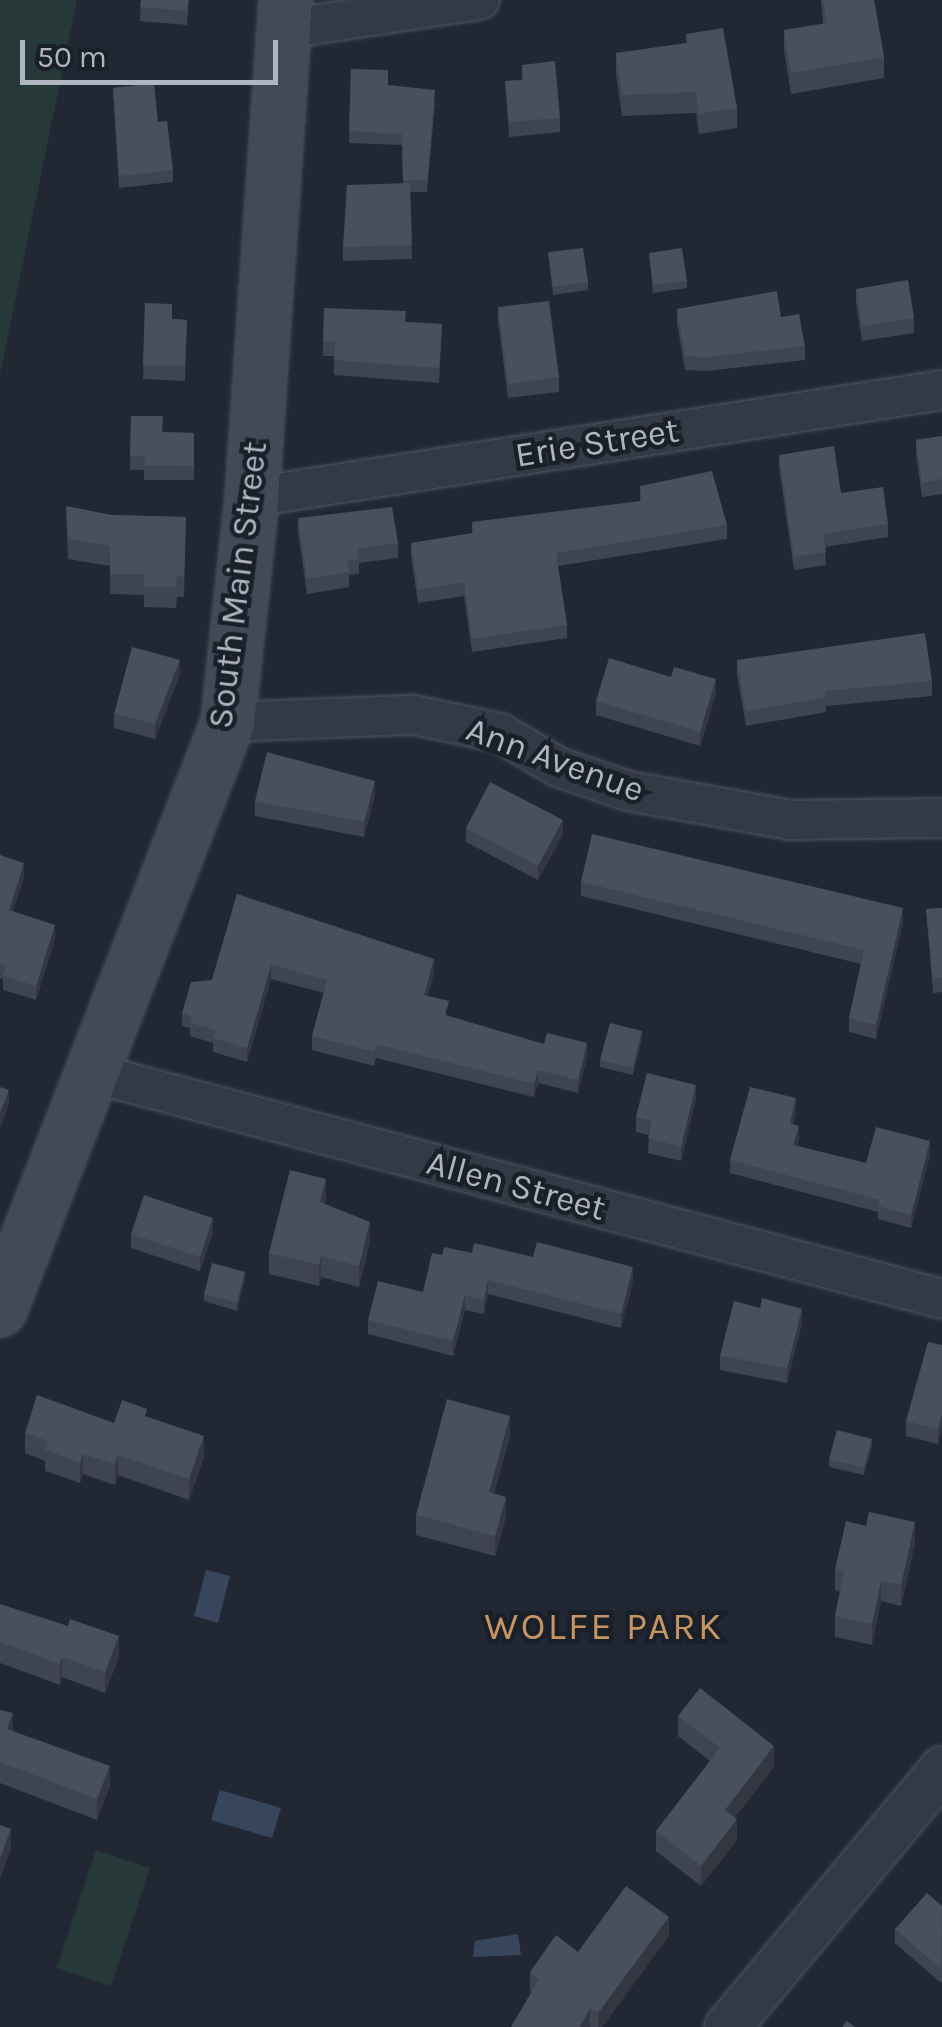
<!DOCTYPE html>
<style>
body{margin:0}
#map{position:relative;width:942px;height:2027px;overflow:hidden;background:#212834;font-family:Karla,sans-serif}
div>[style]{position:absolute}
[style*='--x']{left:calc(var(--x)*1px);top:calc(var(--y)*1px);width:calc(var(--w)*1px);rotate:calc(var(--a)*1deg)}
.green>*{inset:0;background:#273839}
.water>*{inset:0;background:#38465c}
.roads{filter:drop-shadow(0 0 2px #4f555f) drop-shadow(0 0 2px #4f555f)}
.minor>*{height:38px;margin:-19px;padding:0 19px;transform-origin:19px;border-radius:19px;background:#343a45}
.tertiary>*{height:45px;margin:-22.5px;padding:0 22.5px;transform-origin:22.5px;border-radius:22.5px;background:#343a45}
.secondary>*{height:52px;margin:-26px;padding:0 26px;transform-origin:26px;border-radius:26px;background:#434a57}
.wall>*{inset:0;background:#3e4450}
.shaded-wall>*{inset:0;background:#323741}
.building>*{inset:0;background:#484f5d}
span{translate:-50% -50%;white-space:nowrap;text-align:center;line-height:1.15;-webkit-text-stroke:9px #1a2029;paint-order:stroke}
.street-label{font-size:35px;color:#afb5c1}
.neighbourhood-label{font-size:38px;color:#c79464;letter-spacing:2.5px}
.scale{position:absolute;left:20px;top:40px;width:258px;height:45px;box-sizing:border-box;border:5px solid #afb5c1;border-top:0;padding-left:12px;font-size:30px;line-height:35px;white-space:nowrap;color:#afb5c1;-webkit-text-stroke:8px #1a2029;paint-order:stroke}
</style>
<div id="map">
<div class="green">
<i style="clip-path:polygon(0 0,77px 0,0 374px)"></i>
<i style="clip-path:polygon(96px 1850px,150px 1868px,111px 1986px,57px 1968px)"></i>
</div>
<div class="water">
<i style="clip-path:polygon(206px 1570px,230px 1576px,218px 1623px,194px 1616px)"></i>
<i style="clip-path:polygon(220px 1790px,281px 1808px,272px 1838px,211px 1820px)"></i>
<i style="clip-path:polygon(518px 1934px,521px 1955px,473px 1957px,475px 1941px)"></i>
</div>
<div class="roads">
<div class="minor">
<i style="--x:285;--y:29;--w:197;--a:-8.5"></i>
<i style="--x:252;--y:497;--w:698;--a:-8.81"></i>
<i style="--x:228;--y:722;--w:186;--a:-2.2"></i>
<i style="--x:414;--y:715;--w:88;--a:11.8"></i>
<i style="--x:500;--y:733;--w:67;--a:30.4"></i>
<i style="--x:558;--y:767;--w:74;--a:18.9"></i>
<i style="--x:628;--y:791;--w:165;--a:10.1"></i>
<i style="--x:790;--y:820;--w:152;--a:-0.8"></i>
<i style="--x:89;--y:1072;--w:883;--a:14.9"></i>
</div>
<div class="tertiary">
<i style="--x:727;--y:2027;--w:336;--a:-50.2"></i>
</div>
<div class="secondary">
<i style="--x:0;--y:1310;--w:631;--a:-68.81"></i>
<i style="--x:228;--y:722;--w:226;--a:-83.9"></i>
<i style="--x:252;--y:497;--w:498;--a:-86.1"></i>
</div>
</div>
<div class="wall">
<i style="clip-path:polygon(141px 0,189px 0,187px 25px,140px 21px)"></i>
<i style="clip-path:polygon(821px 0,874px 0,884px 57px,884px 78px,791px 94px,784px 50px,784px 30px,823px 24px)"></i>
<i style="clip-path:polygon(686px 34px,737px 108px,737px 128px,699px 134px,696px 113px,622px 116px,616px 73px,616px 53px,686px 43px)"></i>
<i style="clip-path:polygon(522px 65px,560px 118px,560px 132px,509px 137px,505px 81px,522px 80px)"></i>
<i style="clip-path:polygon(351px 69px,388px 85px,435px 102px,427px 192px,410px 192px,412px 259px,343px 261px,343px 247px,403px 183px,402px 145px,349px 143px)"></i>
<i style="clip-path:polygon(113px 88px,158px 122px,173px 170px,173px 182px,119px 188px)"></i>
<i style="clip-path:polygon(548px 252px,588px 282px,588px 290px,553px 295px)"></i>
<i style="clip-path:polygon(649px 253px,687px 281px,687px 288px,653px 293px)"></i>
<i style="clip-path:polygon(856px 289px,914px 318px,914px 333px,862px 341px,856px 303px)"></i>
<i style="clip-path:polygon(145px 303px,172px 319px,187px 320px,185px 381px,143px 379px)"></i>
<i style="clip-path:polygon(498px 307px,559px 377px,559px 392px,508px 398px,498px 321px)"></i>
<i style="clip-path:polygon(677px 309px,781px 317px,805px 346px,805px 360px,706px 371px,685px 370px,677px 323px)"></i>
<i style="clip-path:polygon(406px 322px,442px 324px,439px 383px,334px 375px,334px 356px,323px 356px,323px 341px)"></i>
<i style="clip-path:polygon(131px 416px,163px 432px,194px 433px,194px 480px,144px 480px,144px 470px,130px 470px)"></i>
<i style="clip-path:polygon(942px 436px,942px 494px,922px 497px,916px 454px,916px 440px)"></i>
<i style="clip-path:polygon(779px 455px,841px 493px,888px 524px,888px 537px,825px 547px,826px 565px,794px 570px,779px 467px)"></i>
<i style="clip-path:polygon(640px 486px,727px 525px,727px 539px,558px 566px,567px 625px,567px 638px,472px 652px,464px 596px,418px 603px,411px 556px,411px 543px,472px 533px,472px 522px,640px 501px)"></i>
<i style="clip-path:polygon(66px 506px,111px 515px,186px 517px,184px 597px,177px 597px,176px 608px,144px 607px,144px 595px,110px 594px,110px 566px,68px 559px)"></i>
<i style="clip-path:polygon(298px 518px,398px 543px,398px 558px,359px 563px,359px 574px,349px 575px,349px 587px,307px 594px,298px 532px)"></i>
<i style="clip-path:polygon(737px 660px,932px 681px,932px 696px,826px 706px,826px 712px,746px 726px,737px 675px)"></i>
<i style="clip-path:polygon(180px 674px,155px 739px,114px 728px,114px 714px)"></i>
<i style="clip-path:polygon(716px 694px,700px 746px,596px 715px,596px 701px)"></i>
<i style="clip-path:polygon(375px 795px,364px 837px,255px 816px,255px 801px)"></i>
<i style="clip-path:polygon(466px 828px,563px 834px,538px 880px,466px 842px)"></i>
<i style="clip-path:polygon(0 855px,24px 877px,13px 911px,55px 939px,36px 1000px,3px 990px,3px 979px,0 978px)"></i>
<i style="clip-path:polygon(581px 882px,903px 922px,876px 1039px,849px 1032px,849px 1018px,861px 964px,581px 896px)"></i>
<i style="clip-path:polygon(237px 894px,434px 972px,428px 996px,448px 1016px,587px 1057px,578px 1093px,538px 1083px,534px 1097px,376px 1058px,374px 1066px,312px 1050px,312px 1036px,324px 993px,271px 979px,247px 1062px,213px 1052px,213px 1043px,190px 1036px,190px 1028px,182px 1026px,182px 1013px,212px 980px)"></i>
<i style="clip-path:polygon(942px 908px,942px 992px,933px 993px,926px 909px)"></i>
<i style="clip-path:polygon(642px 1039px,633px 1075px,600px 1067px,600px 1060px)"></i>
<i style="clip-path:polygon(696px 1099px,681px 1161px,648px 1153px,649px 1135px,636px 1132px,636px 1117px)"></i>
<i style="clip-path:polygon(796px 1112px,793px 1124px,799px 1139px,797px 1146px,866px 1163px,930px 1155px,911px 1228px,878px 1219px,878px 1212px,730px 1173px,730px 1160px)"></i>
<i style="clip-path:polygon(326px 1200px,325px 1204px,370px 1242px,359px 1287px,321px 1277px,319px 1286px,269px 1274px,269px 1253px)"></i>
<i style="clip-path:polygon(213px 1232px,200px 1271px,131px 1248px,131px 1234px)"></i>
<i style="clip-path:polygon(472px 1253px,633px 1281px,621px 1328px,488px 1294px,484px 1314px,465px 1310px,453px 1356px,368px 1334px,368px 1320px,423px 1292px,442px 1255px)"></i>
<i style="clip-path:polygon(245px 1279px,237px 1311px,204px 1301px,204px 1294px)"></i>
<i style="clip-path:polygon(802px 1323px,787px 1383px,720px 1370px,720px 1356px)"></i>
<i style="clip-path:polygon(942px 1345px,942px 1428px,938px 1444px,906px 1436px,906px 1421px)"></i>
<i style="clip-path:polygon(147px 1417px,204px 1457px,189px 1500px,118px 1475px,115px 1485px,83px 1474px,80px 1483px,45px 1471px,45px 1461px,25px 1453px,25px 1433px,114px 1423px)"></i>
<i style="clip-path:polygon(510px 1436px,494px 1493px,506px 1517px,495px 1556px,416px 1535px,416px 1515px)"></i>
<i style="clip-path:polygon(872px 1446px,864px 1475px,829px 1467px,829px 1459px)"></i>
<i style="clip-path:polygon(915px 1543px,901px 1606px,881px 1601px,872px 1645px,835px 1637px,835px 1616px,840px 1592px,835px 1590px,835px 1570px)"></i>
<i style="clip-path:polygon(0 1604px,119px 1657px,105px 1693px,62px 1677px,60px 1685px,0 1663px)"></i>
<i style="clip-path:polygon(0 1710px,13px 1731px,110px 1786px,97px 1820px,0 1783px)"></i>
<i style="clip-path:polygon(678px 1716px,774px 1767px,735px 1817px,737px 1840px,701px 1886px,656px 1851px,656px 1831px,710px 1761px,678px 1736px)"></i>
<i style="clip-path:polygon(942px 1906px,942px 1982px,941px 1983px,895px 1943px,895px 1929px)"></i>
<i style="clip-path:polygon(669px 1936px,602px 2027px,591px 2027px,530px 1991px,530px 1972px,578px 1952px)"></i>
</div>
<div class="shaded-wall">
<i style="clip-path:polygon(180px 660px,180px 674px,155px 739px,155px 724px)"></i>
<i style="clip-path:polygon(716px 679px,716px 694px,700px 746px,700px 732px)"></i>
<i style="clip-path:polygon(375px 781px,375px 795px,364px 837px,364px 822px)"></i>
<i style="clip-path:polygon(563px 820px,563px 834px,538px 880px,538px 866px)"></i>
<i style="clip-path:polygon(24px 863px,24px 877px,9px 924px,9px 910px)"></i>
<i style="clip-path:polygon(903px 908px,903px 922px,876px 1039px,876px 1025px)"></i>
<i style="clip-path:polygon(55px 925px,55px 939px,36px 1000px,36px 986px)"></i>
<i style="clip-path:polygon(434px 959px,434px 972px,424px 1009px,424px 995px)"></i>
<i style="clip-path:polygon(271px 965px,271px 979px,247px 1062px,247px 1048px)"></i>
<i style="clip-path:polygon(642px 1031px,642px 1039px,633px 1075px,633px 1068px)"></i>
<i style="clip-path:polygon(587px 1043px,587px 1057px,578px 1093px,578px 1080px)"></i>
<i style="clip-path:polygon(538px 1070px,538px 1083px,534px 1097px,534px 1084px)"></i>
<i style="clip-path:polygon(696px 1085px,696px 1099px,681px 1161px,681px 1147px)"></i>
<i style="clip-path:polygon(9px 1090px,9px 1104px,0 1128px,0 1113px)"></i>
<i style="clip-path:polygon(796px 1098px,796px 1112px,790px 1137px,790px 1123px)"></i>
<i style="clip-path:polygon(799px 1126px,799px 1139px,793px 1158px,793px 1145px)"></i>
<i style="clip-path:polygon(930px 1141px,930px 1155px,911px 1228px,911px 1215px)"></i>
<i style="clip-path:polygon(326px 1179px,326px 1200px,320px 1223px,320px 1202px)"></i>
<i style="clip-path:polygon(213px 1218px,213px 1232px,200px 1271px,200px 1257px)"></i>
<i style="clip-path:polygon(370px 1222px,370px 1242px,359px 1287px,359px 1266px)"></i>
<i style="clip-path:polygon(321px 1256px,321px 1277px,319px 1286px,319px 1265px)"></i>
<i style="clip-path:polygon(633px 1267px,633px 1281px,621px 1328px,621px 1314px)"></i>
<i style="clip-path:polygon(245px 1272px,245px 1279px,237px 1311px,237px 1303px)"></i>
<i style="clip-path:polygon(488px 1280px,488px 1294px,484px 1314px,484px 1300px)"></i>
<i style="clip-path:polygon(465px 1295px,465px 1310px,453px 1356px,453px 1341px)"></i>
<i style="clip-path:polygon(802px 1309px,802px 1323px,787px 1383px,787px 1368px)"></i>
<i style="clip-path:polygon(942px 1414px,942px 1428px,938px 1444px,938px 1429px)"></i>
<i style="clip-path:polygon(510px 1416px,510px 1436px,489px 1512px,489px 1492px)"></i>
<i style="clip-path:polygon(204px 1436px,204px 1457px,189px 1500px,189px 1479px)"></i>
<i style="clip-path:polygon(872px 1439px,872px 1446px,864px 1475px,864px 1468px)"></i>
<i style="clip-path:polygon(83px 1454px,83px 1474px,80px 1483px,80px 1463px)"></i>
<i style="clip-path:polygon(118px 1455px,118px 1475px,115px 1485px,115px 1464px)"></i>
<i style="clip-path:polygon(506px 1497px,506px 1517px,495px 1556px,495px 1536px)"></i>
<i style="clip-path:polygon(915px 1522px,915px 1543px,901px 1606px,901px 1585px)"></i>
<i style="clip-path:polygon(881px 1581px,881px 1601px,872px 1645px,872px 1624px)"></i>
<i style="clip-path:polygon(119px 1636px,119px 1657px,105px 1693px,105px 1672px)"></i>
<i style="clip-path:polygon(62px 1657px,62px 1677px,60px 1685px,60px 1664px)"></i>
<i style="clip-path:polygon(13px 1713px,13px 1734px,7px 1729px)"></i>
<i style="clip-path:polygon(774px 1746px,774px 1767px,725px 1830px,725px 1810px)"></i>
<i style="clip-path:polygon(110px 1766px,110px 1786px,97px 1820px,97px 1799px)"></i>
<i style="clip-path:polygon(737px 1819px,737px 1840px,701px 1886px,701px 1866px)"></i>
<i style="clip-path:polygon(11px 1829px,11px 1849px,0 1879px,0 1859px)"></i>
<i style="clip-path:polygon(669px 1917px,669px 1936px,602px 2027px,598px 2027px,598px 2013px)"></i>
<i style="clip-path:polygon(590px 2008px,590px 2027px,580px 2027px)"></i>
</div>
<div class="building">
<i style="clip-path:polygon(141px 0,188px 0,187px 11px,140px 7px)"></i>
<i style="clip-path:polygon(823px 0,874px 0,884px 57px,791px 73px,784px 30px,827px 23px)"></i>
<i style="clip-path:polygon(723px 28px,737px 108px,699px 114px,696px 92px,622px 95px,616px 53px,688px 43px,686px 34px)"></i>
<i style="clip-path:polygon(555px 61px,560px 118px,509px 122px,505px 81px,523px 80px,522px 65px)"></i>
<i style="clip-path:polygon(351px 69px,388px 70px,388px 85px,435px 90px,427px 180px,403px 180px,402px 134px,349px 131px)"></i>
<i style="clip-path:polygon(154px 83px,158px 122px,167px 121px,173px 170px,119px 176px,113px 88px)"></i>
<i style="clip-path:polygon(410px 183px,412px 245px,343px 247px,347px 185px)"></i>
<i style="clip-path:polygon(583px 248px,588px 282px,553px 287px,548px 252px)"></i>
<i style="clip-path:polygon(682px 248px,687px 281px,653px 285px,649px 253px)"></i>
<i style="clip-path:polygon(908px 280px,914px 318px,862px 326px,856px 289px)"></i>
<i style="clip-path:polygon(777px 291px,781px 317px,799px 314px,805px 346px,706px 357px,685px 356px,677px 309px)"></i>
<i style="clip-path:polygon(549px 301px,559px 377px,508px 384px,498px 307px)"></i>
<i style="clip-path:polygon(145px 303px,172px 304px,172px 319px,187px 320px,185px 366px,143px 365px)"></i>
<i style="clip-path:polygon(324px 308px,406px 311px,405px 322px,442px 324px,439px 368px,334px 360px,335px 342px,323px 341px)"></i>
<i style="clip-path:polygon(131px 416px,163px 416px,162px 432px,194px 433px,194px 466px,144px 465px,145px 456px,130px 456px)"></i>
<i style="clip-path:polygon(942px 436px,942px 479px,922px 483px,916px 440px)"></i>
<i style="clip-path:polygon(834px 446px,841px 493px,883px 487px,888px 524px,823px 534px,826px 552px,794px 557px,779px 455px)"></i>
<i style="clip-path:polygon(712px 471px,727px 525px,556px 553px,567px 625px,472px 639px,464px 582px,418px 590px,411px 543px,474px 533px,472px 522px,642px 501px,640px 486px)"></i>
<i style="clip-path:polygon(66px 506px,111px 515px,186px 517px,184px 577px,177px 576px,176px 587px,144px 587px,144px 574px,110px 574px,110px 546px,68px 539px)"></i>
<i style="clip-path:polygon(392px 507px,398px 543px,357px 549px,359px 559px,347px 561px,349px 572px,307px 579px,298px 518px)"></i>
<i style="clip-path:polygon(925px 633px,932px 681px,825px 691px,826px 697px,746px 711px,737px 660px)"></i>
<i style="clip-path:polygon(132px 647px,180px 660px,155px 724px,114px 714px)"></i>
<i style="clip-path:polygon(609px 658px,671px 677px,674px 667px,716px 679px,700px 732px,596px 701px)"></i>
<i style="clip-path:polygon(267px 752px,375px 781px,364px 822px,255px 801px)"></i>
<i style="clip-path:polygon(490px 782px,563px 820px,538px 866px,466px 828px)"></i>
<i style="clip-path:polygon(592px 834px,903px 908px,876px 1025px,849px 1018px,864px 950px,581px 882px)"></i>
<i style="clip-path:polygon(0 855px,24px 863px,9px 910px,55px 925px,36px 986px,3px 976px,6px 966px,0 964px)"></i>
<i style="clip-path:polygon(237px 894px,434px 959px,424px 995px,449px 1001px,445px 1015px,544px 1044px,547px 1033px,587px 1043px,578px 1080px,538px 1070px,534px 1084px,376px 1044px,374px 1052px,312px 1036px,327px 980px,271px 965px,247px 1048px,213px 1038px,216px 1030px,190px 1023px,192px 1016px,182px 1013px,191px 982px,212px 980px)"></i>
<i style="clip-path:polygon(942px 908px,942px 978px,933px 978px,926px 909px)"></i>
<i style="clip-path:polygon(610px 1023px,642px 1031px,633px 1068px,600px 1060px)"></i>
<i style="clip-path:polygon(647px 1073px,696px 1085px,681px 1147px,648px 1138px,652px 1121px,636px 1117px)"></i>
<i style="clip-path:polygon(0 1087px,9px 1090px,0 1113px)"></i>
<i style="clip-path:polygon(750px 1087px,796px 1098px,790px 1123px,799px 1126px,793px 1145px,866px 1163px,876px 1127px,930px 1141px,911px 1215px,878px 1206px,880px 1200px,730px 1160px)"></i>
<i style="clip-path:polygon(290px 1170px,326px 1179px,320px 1202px,370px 1222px,359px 1266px,321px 1256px,319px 1265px,269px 1253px)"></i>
<i style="clip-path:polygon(144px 1195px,213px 1218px,200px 1257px,131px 1234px)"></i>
<i style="clip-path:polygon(537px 1242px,633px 1267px,621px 1314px,488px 1280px,484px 1300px,465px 1295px,453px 1341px,368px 1320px,378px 1281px,423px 1292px,432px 1253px,442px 1255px,444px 1247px,472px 1253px,474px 1243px,533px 1257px)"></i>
<i style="clip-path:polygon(212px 1263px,245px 1272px,237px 1303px,204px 1294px)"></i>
<i style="clip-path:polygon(762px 1298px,802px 1309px,787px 1368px,720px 1356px,734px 1301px,760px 1308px)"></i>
<i style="clip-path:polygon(928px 1342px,942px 1345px,942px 1414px,938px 1429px,906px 1421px)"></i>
<i style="clip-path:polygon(37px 1395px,114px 1423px,122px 1400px,147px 1409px,145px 1416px,204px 1436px,189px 1479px,118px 1455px,115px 1464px,83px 1454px,80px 1463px,45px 1450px,48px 1441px,25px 1433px)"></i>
<i style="clip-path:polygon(447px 1399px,510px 1416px,489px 1492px,506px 1497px,495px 1536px,416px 1515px)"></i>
<i style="clip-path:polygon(837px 1430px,872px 1439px,864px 1468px,829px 1459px)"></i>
<i style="clip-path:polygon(869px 1512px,915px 1522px,901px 1585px,881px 1581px,872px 1624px,835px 1616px,844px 1572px,835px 1570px,846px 1521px,866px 1526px)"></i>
<i style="clip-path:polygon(0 1604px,68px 1626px,70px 1619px,119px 1636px,105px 1672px,62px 1657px,60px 1664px,0 1642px)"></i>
<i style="clip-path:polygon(700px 1688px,774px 1746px,725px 1810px,737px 1819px,701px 1866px,656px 1831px,720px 1748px,678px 1716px)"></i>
<i style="clip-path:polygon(0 1710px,13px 1713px,7px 1729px,110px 1766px,97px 1799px,0 1762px)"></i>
<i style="clip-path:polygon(0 1825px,11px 1829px,0 1859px)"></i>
<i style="clip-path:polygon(626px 1886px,669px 1917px,598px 2013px,590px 2008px,580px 2027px,511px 2027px,539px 1979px,530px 1972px,556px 1935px,578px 1952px)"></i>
<i style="clip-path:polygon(927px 1893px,942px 1906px,941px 1969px,895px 1929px)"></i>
<i style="clip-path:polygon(847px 2021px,855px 2027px,842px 2027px)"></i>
</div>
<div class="street-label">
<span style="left:597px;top:443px;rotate:-9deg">Erie Street</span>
<span style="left:238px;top:585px;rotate:-83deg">South Main Street</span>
<span style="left:555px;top:760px;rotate:20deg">Ann Avenue</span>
<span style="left:516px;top:1186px;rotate:15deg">Allen Street</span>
</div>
<div class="neighbourhood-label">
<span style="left:604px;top:1627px">WOLFE PARK</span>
</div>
<div class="scale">50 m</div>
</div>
